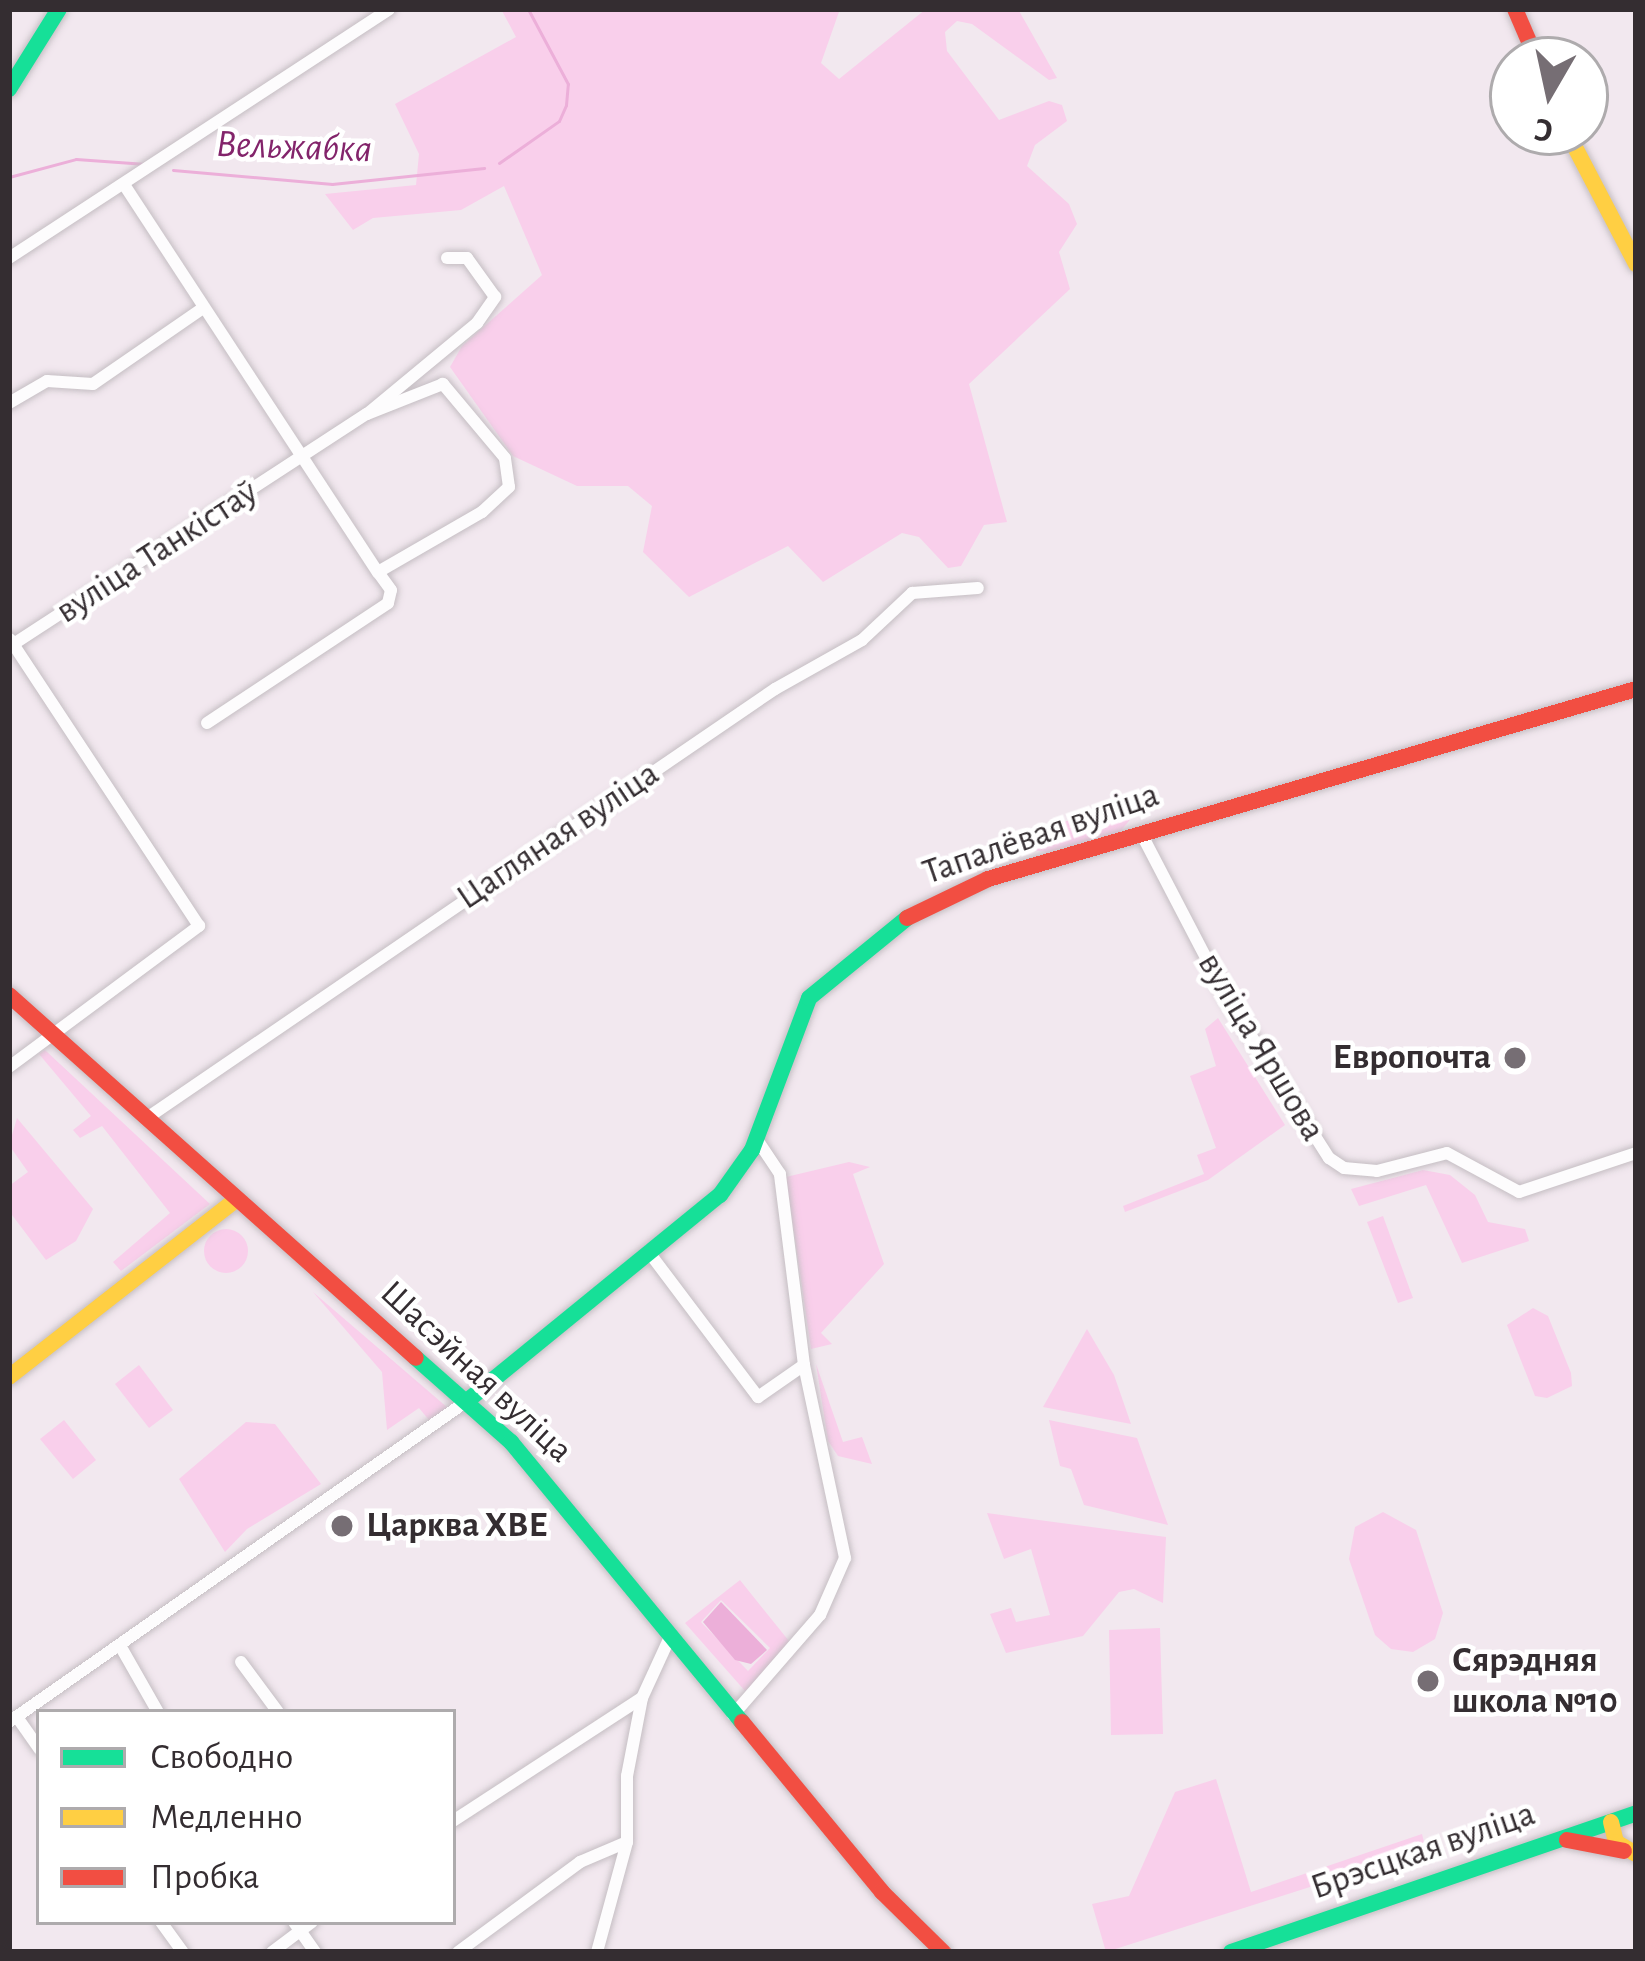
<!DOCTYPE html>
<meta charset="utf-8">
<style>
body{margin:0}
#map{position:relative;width:1645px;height:1961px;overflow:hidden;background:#f2e8ef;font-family:"Alegreya Sans",sans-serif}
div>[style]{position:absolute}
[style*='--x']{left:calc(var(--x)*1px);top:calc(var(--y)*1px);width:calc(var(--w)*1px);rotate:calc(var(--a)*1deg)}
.green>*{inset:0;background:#f9cfeb}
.round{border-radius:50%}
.water>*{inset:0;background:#ecafd9}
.stream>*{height:3px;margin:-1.5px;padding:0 1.5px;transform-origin:1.5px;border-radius:1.5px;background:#ecafd9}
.roads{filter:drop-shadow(0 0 3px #c5bec3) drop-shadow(0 0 3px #c5bec3)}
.street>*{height:12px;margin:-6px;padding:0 6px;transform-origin:6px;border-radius:6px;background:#fdfcfd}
.fast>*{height:16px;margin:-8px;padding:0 8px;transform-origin:8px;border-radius:8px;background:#16e098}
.slow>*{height:16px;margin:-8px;padding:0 8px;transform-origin:8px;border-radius:8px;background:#ffcf43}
.jam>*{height:16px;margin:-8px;padding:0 8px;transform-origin:8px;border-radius:8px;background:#f24e42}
.dots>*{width:33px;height:33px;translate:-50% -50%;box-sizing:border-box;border:6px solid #fff;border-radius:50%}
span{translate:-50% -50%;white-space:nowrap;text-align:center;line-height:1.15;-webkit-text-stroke:9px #fff;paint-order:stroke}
.street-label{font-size:36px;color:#342d31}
.poi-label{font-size:36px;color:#342d31;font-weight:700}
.right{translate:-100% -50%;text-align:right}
.left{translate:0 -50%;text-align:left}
.water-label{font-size:39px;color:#83246b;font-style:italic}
.frame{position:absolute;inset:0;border:12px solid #342d31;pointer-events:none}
.legend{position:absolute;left:36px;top:1709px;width:420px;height:216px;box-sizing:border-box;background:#fff;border:3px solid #aeabad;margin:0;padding:15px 21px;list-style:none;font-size:36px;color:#342d31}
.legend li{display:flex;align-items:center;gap:24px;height:60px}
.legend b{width:60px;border:3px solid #aeabad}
.north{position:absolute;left:1489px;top:36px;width:120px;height:120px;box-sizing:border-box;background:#fff;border:3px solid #aeabad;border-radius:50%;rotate:189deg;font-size:33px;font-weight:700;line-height:48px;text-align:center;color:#342d31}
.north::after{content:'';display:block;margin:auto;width:42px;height:54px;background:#766e74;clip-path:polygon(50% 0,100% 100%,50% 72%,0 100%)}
</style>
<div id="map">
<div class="green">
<i style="clip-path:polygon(501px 9px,840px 9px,821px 63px,839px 79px,926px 9px,1018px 9px,1057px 78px,1049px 80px,972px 24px,957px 21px,945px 32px,947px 51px,999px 120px,1049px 101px,1062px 105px,1067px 121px,1035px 145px,1027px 166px,1069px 204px,1077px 224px,1059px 252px,1070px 289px,969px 384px,1007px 522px,984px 525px,961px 566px,948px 568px,919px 537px,902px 533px,823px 582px,788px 546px,689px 597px,643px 552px,652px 506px,628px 486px,577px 486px,513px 456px,450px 367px,462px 346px,542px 275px,504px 186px,461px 210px,373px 218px,353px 230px,325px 194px,416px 185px,419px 154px,395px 104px,516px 37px)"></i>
<i style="clip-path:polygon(1114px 806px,1132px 817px,1120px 832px,1048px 852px,1029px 850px,1032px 832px)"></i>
<i style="clip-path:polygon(1218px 1018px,1285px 1125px,1208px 1180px,1125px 1212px,1123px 1206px,1204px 1174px,1197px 1155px,1216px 1148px,1190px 1076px,1216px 1066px,1205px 1029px)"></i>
<i style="clip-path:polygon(45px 1050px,210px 1204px,121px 1271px,113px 1262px,170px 1213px,102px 1126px,80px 1138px,73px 1130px,91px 1116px,39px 1054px)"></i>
<i style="clip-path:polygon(17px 1118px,93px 1209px,76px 1241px,46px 1260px,9px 1211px,9px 1186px,28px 1172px,9px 1145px)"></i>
<i style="clip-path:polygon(849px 1162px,870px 1167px,853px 1174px,884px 1264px,821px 1333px,832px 1344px,811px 1349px,786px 1177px)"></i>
<i style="clip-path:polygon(1423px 1170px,1450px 1175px,1475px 1195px,1488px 1222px,1525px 1229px,1529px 1241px,1462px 1263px,1426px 1185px,1359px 1206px,1351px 1189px)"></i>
<i style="clip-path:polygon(1383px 1216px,1413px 1298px,1398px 1303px,1367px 1222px)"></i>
<i class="round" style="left:204px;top:1229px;width:44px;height:44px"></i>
<i style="clip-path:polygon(313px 1292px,448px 1408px,429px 1420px,419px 1408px,387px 1430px,382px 1372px)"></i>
<i style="clip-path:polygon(1533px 1308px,1548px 1316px,1571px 1373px,1572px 1386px,1547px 1398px,1535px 1396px,1507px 1325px)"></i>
<i style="clip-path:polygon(1087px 1329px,1114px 1375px,1131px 1424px,1043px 1407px)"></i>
<i style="clip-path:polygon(816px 1364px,843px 1442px,862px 1437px,872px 1464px,838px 1456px,828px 1441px)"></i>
<i style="clip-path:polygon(139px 1365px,173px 1410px,149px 1428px,115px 1384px)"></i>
<i style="clip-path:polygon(64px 1420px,96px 1460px,73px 1479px,40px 1439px)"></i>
<i style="clip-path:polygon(1049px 1420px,1137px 1438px,1168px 1525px,1084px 1505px,1071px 1469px,1060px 1466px)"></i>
<i style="clip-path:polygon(246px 1422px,275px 1424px,321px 1484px,247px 1529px,225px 1552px,179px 1479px)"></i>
<i style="clip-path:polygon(1383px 1512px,1416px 1530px,1443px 1613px,1435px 1639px,1413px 1652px,1391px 1649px,1375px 1635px,1349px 1559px,1355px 1527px)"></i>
<i style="clip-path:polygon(987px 1513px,1166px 1537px,1163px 1603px,1134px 1589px,1119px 1592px,1083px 1636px,1006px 1653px,990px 1614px,1011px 1608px,1016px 1622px,1050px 1615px,1031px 1549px,1004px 1559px)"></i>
<i style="clip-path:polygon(evenodd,740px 1580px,789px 1641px,746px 1692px,685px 1623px,740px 1580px,721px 1600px,770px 1648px,748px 1671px,701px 1622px,721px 1600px)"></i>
<i style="clip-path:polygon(1160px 1628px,1163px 1734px,1111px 1735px,1109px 1630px)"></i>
<i style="clip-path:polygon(1216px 1779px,1251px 1892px,1422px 1834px,1426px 1850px,1106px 1952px,1092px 1904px,1129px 1896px,1175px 1792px)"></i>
</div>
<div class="water">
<i style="clip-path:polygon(721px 1602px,767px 1650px,751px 1664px,735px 1660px,703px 1622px)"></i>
</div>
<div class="stream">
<i style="--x:499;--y:163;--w:73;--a:-35"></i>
<i style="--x:559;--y:121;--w:17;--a:-66"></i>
<i style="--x:566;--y:105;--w:21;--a:-85"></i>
<i style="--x:568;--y:84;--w:85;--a:-118.1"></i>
<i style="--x:173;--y:170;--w:160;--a:5"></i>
<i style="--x:332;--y:184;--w:153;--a:-6"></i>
<i style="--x:9;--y:177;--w:69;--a:-15"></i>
<i style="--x:76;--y:159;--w:70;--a:4.1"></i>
</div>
<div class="roads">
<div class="street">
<i style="--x:125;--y:186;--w:462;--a:56.8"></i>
<i style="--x:378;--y:572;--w:120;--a:-30"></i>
<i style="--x:482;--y:512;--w:37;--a:-43"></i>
<i style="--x:509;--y:487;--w:29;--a:-98"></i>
<i style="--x:505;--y:458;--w:97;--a:-130"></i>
<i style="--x:443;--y:384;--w:82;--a:158.5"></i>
<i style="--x:9;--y:258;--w:454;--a:-33.2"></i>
<i style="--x:9;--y:403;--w:44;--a:-30.1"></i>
<i style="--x:47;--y:381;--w:46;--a:3.7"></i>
<i style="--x:93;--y:384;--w:134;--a:-34.6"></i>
<i style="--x:9;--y:647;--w:427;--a:-33.1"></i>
<i style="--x:367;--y:414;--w:143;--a:-39.6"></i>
<i style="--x:477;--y:323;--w:32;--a:-55"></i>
<i style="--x:495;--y:297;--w:48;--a:-125.7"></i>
<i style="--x:467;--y:258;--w:20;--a:180"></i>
<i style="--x:207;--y:723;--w:217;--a:-33.5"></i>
<i style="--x:388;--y:603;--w:13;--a:-77"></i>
<i style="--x:391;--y:590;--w:22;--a:-126"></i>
<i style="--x:1141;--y:833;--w:186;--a:62.5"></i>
<i style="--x:1227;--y:998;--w:190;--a:57.5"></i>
<i style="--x:1329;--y:1158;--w:18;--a:34"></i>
<i style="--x:1344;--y:1168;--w:33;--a:5"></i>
<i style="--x:1377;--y:1171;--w:72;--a:-14.4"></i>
<i style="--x:1447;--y:1153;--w:82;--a:28.4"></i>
<i style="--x:1519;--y:1192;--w:123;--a:-18.4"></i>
<i style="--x:9;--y:1067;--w:237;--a:-36.6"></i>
<i style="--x:199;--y:926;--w:344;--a:-123.4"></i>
<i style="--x:147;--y:1118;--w:761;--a:-34.34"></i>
<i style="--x:775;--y:689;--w:100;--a:-29.4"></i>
<i style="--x:862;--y:640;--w:69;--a:-43.2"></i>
<i style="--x:912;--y:593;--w:66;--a:-4.3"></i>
<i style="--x:648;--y:1251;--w:183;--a:53"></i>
<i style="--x:758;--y:1397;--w:56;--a:-34.8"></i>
<i style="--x:122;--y:1649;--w:73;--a:60.3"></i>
<i style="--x:241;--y:1662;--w:62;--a:53.5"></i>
<i style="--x:733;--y:1715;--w:133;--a:-49"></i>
<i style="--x:820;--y:1615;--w:62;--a:-66.3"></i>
<i style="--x:845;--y:1558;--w:197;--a:-102"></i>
<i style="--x:804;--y:1365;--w:193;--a:-97.2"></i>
<i style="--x:780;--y:1174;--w:43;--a:-123.7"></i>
<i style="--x:17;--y:1717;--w:39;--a:55"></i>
<i style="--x:9;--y:1722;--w:559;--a:-35.03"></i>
<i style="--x:453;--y:1821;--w:225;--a:-33.1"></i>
<i style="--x:642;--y:1698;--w:69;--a:-65.3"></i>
<i style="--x:161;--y:1922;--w:37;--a:54"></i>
<i style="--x:294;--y:1922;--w:37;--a:55"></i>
<i style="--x:272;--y:1952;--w:50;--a:-36.9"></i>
<i style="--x:458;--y:1952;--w:152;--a:-36.4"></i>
<i style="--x:580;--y:1862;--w:51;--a:-23.1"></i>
<i style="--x:597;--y:1952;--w:114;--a:-74.7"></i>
<i style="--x:627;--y:1842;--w:66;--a:-90"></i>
<i style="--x:627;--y:1776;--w:79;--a:-79.1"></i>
</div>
<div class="fast">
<i style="--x:9;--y:89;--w:94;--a:-58"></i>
<i style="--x:416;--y:1358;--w:127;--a:41.5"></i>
<i style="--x:511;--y:1442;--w:363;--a:50.5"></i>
<i style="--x:467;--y:1401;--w:326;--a:-39.2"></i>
<i style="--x:720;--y:1195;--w:55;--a:-54.6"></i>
<i style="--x:752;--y:1150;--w:162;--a:-69.4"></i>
<i style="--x:809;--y:998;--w:127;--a:-39.2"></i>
<i style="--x:1231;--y:1952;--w:428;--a:-18.9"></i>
</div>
<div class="slow">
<i style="--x:1567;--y:132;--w:149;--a:62.4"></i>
<i style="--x:9;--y:1377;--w:289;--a:-38"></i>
<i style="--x:1611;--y:1822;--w:21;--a:76"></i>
<i style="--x:1616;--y:1842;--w:23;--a:31"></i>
</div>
<div class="jam">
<i style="--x:1515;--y:9;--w:56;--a:66.7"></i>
<i style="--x:907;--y:918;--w:90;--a:-25.7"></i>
<i style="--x:988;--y:879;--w:675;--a:-16.34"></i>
<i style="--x:9;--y:995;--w:545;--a:41.73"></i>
<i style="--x:742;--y:1722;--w:220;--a:50.5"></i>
<i style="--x:882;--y:1892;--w:86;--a:44.5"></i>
<i style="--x:1567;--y:1840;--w:58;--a:10.9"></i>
</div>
</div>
<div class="dots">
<i style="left:1515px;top:1058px;background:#766e74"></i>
<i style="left:342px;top:1526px;background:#766e74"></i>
<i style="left:1428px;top:1681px;background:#766e74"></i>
</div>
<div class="street-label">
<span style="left:157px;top:552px;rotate:-33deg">вуліца Танкістаў</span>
<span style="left:1041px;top:834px;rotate:-19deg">Тапалёвая вуліца</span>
<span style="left:558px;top:836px;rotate:-34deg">Цагляная вуліца</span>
<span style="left:1261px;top:1047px;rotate:59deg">вуліца Яршова</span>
<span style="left:476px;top:1372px;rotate:43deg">Шасэйная вуліца</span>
<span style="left:1423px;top:1851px;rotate:-19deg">Брэсцкая вуліца</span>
</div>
<div class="poi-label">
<span class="right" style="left:1491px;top:1058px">Европочта</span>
<span class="left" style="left:366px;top:1526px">Царква ХВЕ</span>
<span class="left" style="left:1452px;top:1681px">Сярэдняя<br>школа №10</span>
</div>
<div class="water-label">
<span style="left:294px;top:148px;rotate:2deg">Вельжабка</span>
</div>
<div class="frame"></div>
<ul class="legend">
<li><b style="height:15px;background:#16e098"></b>Свободно</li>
<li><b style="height:15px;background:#ffcf43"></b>Медленно</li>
<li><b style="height:15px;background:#f24e42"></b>Пробка</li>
</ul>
<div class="north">С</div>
</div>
